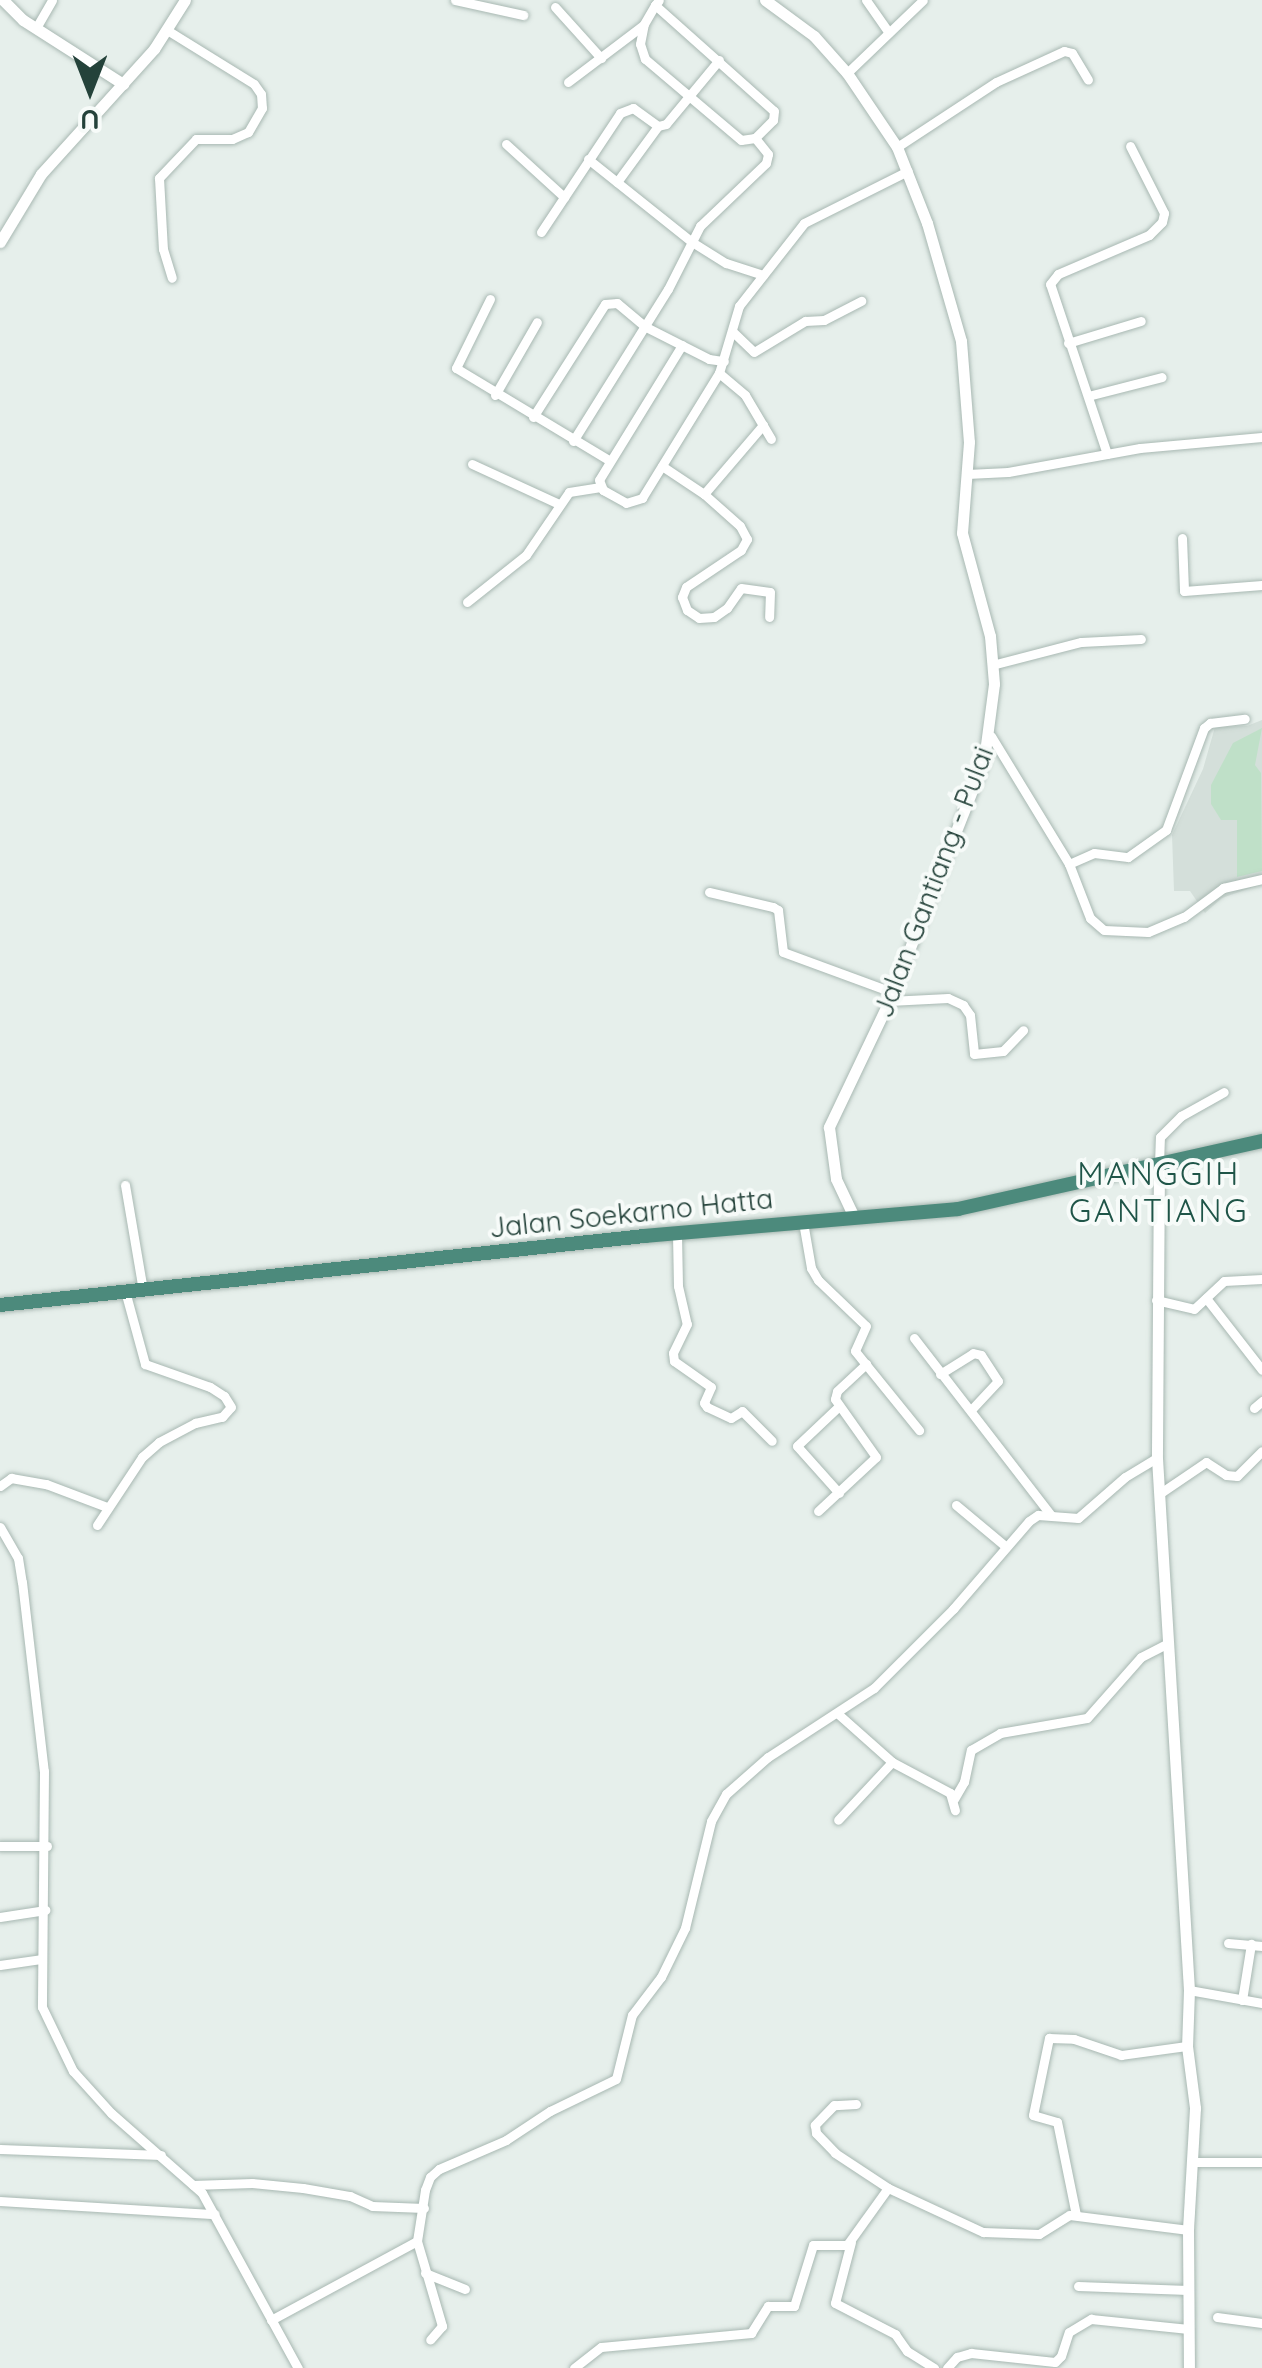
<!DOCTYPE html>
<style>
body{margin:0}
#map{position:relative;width:1262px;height:2368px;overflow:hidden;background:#e6efeb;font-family:Quicksand,sans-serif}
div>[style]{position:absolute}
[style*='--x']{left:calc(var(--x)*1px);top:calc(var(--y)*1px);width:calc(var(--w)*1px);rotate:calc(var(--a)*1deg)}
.built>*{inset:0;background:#d4dfda}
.green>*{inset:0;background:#bfe0c8}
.roads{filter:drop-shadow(0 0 2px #a8b8b2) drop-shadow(0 0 2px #a8b8b2)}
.minor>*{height:9px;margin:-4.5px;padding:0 4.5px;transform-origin:4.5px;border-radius:4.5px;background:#fff}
.tertiary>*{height:11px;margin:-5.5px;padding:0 5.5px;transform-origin:5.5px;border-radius:5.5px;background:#fff}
.trunk>*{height:14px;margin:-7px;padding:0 7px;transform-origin:7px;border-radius:7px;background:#4c8a7c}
span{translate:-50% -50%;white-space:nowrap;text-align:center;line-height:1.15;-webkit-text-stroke:8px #f7fbf9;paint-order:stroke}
.street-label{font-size:28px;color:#24423a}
.quarter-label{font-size:32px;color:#1f5548;letter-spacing:2.5px}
.north{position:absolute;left:40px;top:40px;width:100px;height:100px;-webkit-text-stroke:8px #f7fbf9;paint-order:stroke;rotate:180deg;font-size:28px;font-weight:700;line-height:40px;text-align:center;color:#24423a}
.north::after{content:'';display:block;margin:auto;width:35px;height:45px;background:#24423a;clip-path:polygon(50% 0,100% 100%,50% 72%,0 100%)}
</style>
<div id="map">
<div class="built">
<i style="clip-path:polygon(1262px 720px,1262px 884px,1222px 898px,1205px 913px,1190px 891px,1174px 891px,1172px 835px,1203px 769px,1215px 727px,1247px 726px)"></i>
</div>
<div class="green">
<i style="clip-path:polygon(1262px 728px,1255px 765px,1261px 773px,1262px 871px,1237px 877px,1237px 820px,1221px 820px,1211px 804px,1211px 785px,1233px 743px)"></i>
</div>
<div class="roads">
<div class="minor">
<i style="--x:455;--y:0;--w:70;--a:12.4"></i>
<i style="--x:866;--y:0;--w:38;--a:55"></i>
<i style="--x:655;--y:5;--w:159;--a:41.7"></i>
<i style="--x:774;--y:111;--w:9;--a:96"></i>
<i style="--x:773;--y:120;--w:25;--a:135"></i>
<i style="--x:755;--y:138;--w:14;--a:172"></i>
<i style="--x:741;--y:140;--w:126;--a:-139.8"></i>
<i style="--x:645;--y:59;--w:16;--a:-108"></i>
<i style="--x:640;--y:44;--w:20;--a:-79"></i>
<i style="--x:644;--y:24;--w:22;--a:-60"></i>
<i style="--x:655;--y:5;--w:6;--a:-51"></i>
<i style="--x:555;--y:7;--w:69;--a:48"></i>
<i style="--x:36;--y:28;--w:32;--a:-60"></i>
<i style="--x:167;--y:30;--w:102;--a:31.8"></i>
<i style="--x:254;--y:84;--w:12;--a:55"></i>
<i style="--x:261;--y:94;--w:14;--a:86"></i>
<i style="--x:262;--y:108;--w:28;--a:120"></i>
<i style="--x:248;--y:132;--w:17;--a:156"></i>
<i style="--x:232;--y:139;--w:36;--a:180"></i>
<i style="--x:196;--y:139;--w:54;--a:133.5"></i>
<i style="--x:159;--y:178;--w:71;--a:86.8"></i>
<i style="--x:163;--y:249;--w:30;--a:73"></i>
<i style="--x:847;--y:73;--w:105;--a:-43.8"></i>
<i style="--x:568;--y:82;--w:93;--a:-37.1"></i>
<i style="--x:506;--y:144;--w:79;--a:42.4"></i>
<i style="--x:897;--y:147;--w:118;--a:-33.3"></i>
<i style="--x:996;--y:82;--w:75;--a:-24.5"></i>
<i style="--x:1064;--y:51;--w:8;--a:14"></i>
<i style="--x:1072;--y:53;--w:31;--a:59"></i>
<i style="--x:588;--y:159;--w:133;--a:38.6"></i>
<i style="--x:692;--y:242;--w:40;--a:32"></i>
<i style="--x:726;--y:263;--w:39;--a:18"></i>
<i style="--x:617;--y:182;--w:69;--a:-53.8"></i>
<i style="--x:541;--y:232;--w:143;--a:-56.4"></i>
<i style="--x:620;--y:113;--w:14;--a:-21"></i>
<i style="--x:633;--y:108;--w:31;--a:36"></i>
<i style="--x:658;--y:126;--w:8;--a:-14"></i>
<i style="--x:666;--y:124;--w:83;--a:-50.4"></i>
<i style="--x:490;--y:299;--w:77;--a:116.2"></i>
<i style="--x:456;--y:368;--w:180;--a:31.1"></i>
<i style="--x:732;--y:331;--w:30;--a:44"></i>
<i style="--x:754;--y:352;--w:60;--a:-31.3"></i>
<i style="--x:805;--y:321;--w:19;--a:-3"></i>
<i style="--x:824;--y:320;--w:42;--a:-27.2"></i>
<i style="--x:1068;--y:343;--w:76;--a:-16.8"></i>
<i style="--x:682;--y:345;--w:158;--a:121.6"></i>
<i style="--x:599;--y:480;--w:11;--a:68"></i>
<i style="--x:603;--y:490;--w:26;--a:29"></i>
<i style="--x:626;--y:503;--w:17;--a:-17"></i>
<i style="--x:642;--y:498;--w:147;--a:-58.4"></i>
<i style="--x:719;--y:373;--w:70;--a:-73.4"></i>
<i style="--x:739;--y:306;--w:105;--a:-51.9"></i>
<i style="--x:804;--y:223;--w:116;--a:-26.6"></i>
<i style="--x:719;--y:373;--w:34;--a:40"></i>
<i style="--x:745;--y:395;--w:51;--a:59.4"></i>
<i style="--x:495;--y:395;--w:84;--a:-60.1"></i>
<i style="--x:1088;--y:396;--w:76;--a:-14.4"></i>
<i style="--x:533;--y:417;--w:134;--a:-57.5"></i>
<i style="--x:605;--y:304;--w:12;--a:-5"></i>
<i style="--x:617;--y:303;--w:35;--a:40"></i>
<i style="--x:644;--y:326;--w:73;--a:26.9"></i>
<i style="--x:709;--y:359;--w:15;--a:8"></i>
<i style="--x:573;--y:441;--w:179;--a:-58"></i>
<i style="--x:668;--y:289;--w:71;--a:-63.1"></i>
<i style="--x:700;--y:226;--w:91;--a:-43.7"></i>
<i style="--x:766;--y:163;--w:9;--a:-77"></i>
<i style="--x:768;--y:154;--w:21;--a:-129"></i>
<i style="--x:1107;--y:454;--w:179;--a:-108.5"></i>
<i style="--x:1050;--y:284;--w:13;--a:-51"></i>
<i style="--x:1058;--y:274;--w:99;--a:-23.2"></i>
<i style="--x:1149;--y:235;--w:18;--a:-45"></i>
<i style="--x:1162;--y:222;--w:9;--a:-77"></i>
<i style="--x:1164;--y:213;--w:75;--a:-116.9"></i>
<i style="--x:472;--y:464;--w:96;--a:24.7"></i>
<i style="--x:662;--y:466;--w:50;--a:33.7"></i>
<i style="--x:704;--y:494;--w:48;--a:41.6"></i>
<i style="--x:740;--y:526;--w:15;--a:62"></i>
<i style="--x:747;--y:539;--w:13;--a:119"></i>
<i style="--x:741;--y:550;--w:66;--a:146.1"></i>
<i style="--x:686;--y:587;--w:11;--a:112"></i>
<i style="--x:682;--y:597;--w:14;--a:69"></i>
<i style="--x:687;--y:610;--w:14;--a:34"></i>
<i style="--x:699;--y:618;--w:15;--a:-4"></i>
<i style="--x:714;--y:617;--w:16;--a:-35"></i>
<i style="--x:727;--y:608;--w:24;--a:-55"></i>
<i style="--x:741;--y:588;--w:29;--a:8"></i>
<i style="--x:770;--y:592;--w:25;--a:92"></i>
<i style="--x:967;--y:474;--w:41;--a:-2.8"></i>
<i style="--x:1008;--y:472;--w:134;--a:-10.3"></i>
<i style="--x:1140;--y:448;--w:122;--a:-5.2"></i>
<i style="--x:704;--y:494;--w:91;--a:-49.5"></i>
<i style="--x:1182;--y:538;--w:53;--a:87.8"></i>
<i style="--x:1184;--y:591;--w:78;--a:-4.4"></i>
<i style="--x:467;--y:602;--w:75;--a:-38.5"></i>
<i style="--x:526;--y:555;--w:76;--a:-55.7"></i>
<i style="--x:569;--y:492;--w:32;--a:-9"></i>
<i style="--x:992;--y:665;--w:92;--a:-14.5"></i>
<i style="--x:1081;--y:642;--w:60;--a:-2.9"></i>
<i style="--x:991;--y:736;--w:150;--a:58.6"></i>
<i style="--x:1069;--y:864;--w:58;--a:68.7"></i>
<i style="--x:1090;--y:918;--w:18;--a:41"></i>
<i style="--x:1104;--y:930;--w:44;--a:2.6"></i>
<i style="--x:1148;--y:932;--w:39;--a:-23"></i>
<i style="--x:1184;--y:917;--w:49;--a:-36.6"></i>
<i style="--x:1223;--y:888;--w:40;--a:-13"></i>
<i style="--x:1069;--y:864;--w:27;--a:-24"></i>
<i style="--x:1094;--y:853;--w:34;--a:7"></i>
<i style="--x:1128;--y:857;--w:47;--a:-35.4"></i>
<i style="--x:1166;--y:830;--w:109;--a:-69.6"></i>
<i style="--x:1204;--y:728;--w:8;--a:-40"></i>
<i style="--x:1210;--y:723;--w:35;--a:-7"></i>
<i style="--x:709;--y:892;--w:66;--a:13.2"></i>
<i style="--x:773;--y:907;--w:6;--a:31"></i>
<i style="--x:778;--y:910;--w:42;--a:83.2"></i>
<i style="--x:783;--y:952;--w:116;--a:20.2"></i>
<i style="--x:889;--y:1001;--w:59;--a:-2.9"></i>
<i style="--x:948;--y:998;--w:17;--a:25"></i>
<i style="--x:963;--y:1005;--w:12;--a:55"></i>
<i style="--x:970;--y:1015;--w:39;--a:84"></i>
<i style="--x:974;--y:1054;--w:29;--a:-6"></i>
<i style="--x:1003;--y:1051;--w:29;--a:-46"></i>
<i style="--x:1159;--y:1164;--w:27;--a:-88"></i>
<i style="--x:1160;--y:1137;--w:30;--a:-45"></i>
<i style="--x:1181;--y:1116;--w:49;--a:-29.2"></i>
<i style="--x:125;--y:1185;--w:107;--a:80.3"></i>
<i style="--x:803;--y:1222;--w:47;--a:80.1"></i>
<i style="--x:811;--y:1268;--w:14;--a:60"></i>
<i style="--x:818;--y:1280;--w:66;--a:43.8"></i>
<i style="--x:866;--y:1326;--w:27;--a:114"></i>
<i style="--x:855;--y:1351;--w:102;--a:51"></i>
<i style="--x:677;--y:1234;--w:52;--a:88.9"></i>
<i style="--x:678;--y:1286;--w:39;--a:77"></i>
<i style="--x:687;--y:1324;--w:32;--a:116"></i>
<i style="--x:673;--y:1353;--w:8;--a:83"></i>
<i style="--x:674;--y:1361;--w:45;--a:35.1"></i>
<i style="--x:711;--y:1387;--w:17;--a:114"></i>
<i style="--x:704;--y:1403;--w:5;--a:53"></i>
<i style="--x:707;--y:1407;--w:26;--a:25"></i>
<i style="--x:731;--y:1418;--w:13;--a:-32"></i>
<i style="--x:742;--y:1411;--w:42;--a:45"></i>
<i style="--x:1206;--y:1298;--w:91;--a:52.1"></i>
<i style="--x:1156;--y:1300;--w:39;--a:13"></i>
<i style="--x:1194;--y:1309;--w:41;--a:-43"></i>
<i style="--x:1224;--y:1281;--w:38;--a:-3"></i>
<i style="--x:914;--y:1338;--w:224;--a:52.3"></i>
<i style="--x:940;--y:1374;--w:39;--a:-32"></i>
<i style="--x:973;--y:1353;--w:8;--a:14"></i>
<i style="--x:981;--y:1355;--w:31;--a:57"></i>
<i style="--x:998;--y:1381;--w:38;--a:133"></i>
<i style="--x:837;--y:1408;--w:55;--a:136.5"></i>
<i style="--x:797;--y:1446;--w:63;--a:48.2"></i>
<i style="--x:1254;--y:1408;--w:11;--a:-41"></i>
<i style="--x:0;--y:1486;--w:14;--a:-36"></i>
<i style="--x:11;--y:1478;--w:36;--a:10"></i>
<i style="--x:46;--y:1484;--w:65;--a:20.7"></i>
<i style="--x:1159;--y:1494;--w:57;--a:-34.2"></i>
<i style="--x:1206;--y:1462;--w:24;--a:33"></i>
<i style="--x:1226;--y:1475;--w:11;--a:5"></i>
<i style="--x:1237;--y:1476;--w:35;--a:-45"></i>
<i style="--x:956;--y:1505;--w:64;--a:39.9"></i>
<i style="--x:818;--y:1511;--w:79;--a:-43"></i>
<i style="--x:876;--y:1457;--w:71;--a:-125.3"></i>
<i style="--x:835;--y:1399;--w:8;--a:-76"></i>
<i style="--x:837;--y:1391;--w:40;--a:-43"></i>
<i style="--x:97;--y:1525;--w:82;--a:-56.5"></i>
<i style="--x:142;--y:1457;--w:23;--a:-41"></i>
<i style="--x:159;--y:1442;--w:41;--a:-27.8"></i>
<i style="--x:195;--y:1423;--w:28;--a:-13"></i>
<i style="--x:222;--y:1417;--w:13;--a:-48"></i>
<i style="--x:231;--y:1407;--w:13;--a:-122"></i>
<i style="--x:224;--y:1396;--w:17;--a:-147"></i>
<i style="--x:210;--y:1387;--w:69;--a:-160.5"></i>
<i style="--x:145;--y:1364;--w:76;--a:-105.3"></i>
<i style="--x:0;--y:1527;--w:36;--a:60"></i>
<i style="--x:18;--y:1558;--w:24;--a:81"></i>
<i style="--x:22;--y:1582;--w:190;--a:83.4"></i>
<i style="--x:44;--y:1771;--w:236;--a:90.5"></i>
<i style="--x:42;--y:2007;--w:71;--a:64.2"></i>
<i style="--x:73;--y:2071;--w:57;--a:47.9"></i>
<i style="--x:111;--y:2113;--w:121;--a:41.3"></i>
<i style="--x:202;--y:2193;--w:200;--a:61.3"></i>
<i style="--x:837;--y:1713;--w:74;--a:41.7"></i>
<i style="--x:892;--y:1762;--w:79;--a:133"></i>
<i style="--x:892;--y:1762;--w:66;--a:28.1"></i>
<i style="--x:950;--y:1793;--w:18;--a:74"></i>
<i style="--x:954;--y:1799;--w:20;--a:-60"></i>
<i style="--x:964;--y:1782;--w:33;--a:-78"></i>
<i style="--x:971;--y:1750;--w:34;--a:-30"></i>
<i style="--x:1000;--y:1733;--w:88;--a:-9.8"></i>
<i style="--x:1087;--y:1718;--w:81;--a:-48.5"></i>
<i style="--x:1141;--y:1657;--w:29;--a:-27"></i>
<i style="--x:0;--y:1846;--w:47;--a:0"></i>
<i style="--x:0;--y:1917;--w:46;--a:-8.8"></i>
<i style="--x:1228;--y:1943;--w:34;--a:5"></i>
<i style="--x:0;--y:1965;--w:41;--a:-8.3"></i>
<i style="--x:1189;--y:1990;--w:74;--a:10.1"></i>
<i style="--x:1242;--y:2000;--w:57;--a:-80.9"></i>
<i style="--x:856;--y:2104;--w:22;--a:177"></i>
<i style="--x:834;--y:2105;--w:28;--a:134"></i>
<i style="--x:815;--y:2125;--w:8;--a:83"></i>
<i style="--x:816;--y:2133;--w:28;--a:46"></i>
<i style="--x:835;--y:2153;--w:64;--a:33.4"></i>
<i style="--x:0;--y:2149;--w:161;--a:2.1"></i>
<i style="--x:1195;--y:2162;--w:67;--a:0"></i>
<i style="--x:193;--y:2185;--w:59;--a:-1.9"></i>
<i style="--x:252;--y:2183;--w:51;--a:5.6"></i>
<i style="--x:303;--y:2188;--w:48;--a:9.7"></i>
<i style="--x:350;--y:2196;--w:24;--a:24"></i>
<i style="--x:372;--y:2206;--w:52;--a:2.2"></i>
<i style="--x:0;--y:2201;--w:215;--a:3.5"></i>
<i style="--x:1076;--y:2215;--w:95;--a:-101.5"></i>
<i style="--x:1057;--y:2122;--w:25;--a:-164"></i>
<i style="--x:1033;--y:2115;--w:79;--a:-78.3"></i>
<i style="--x:1049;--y:2038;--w:25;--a:2"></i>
<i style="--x:1074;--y:2039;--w:50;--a:18.8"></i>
<i style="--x:1121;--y:2055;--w:67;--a:-7.8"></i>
<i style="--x:417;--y:2241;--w:89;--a:73.6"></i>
<i style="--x:442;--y:2326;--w:18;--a:131"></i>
<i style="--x:851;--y:2242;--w:63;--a:104.7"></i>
<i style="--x:835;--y:2303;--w:68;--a:27.3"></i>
<i style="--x:895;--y:2334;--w:21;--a:55"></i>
<i style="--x:907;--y:2351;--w:32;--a:32"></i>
<i style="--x:425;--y:2273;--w:43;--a:21.8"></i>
<i style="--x:1078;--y:2286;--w:110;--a:2.1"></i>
<i style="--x:1217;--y:2317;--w:45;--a:7.6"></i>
<i style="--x:271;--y:2320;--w:166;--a:-28.4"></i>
<i style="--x:417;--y:2241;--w:52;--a:-81.1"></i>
<i style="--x:425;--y:2190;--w:14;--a:-69"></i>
<i style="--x:430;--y:2177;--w:12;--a:-42"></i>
<i style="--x:439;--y:2169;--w:73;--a:-23.4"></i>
<i style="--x:506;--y:2140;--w:53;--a:-33.4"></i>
<i style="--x:550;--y:2111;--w:73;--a:-25.9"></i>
<i style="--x:616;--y:2079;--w:66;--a:-76"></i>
<i style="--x:632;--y:2015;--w:48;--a:-52.7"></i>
<i style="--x:661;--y:1977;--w:55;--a:-63.9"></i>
<i style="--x:685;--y:1928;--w:110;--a:-76.3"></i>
<i style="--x:711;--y:1821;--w:31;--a:-61"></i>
<i style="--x:726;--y:1794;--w:56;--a:-41.4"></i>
<i style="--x:768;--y:1757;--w:126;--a:-33.1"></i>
<i style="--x:874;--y:1688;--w:112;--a:-45"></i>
<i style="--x:953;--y:1609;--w:116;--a:-49.2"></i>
<i style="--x:1029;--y:1521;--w:11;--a:-34"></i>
<i style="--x:1038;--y:1515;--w:40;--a:4.3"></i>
<i style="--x:1078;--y:1518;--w:62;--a:-41.1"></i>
<i style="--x:1125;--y:1477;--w:37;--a:-31"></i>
<i style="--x:574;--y:2368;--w:34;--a:-38"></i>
<i style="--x:601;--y:2347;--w:151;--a:-5.3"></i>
<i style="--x:751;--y:2333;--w:32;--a:-58"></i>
<i style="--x:768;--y:2306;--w:26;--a:0"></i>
<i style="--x:794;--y:2306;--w:64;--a:-72.7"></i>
<i style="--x:813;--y:2245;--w:34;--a:0"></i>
<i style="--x:847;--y:2245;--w:70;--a:-54.3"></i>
<i style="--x:888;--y:2188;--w:105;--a:24.9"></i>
<i style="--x:983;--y:2232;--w:56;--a:2"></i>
<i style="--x:1039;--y:2234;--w:36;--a:-32"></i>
<i style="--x:1070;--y:2215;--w:119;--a:7.2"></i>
<i style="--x:947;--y:2368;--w:15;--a:-48"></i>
<i style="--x:957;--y:2357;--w:15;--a:-16"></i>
<i style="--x:971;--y:2353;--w:84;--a:6.1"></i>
<i style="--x:1055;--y:2362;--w:8;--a:-45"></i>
<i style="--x:1061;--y:2356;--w:25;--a:-72"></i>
<i style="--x:1069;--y:2332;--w:26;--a:-31"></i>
<i style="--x:1091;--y:2319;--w:98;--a:5.9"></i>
</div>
<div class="tertiary">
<i style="--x:3;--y:0;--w:28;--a:45"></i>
<i style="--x:23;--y:20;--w:119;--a:32.6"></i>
<i style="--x:765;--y:0;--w:61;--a:36.3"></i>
<i style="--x:814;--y:36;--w:50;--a:48.3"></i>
<i style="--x:847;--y:73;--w:89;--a:56"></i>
<i style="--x:897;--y:147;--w:82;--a:68.5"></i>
<i style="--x:927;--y:223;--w:123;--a:73.9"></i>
<i style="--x:961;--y:341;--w:101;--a:85.5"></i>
<i style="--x:969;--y:442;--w:91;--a:94.4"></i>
<i style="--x:962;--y:533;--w:107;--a:74.8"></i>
<i style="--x:990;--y:636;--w:48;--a:85.2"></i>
<i style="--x:994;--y:684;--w:77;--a:97.5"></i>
<i style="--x:984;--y:760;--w:259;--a:111.5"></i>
<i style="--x:889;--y:1001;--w:140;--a:115.5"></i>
<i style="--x:829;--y:1127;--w:52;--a:82.3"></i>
<i style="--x:836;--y:1179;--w:42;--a:64.7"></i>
<i style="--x:0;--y:242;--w:79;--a:-58.9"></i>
<i style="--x:41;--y:174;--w:169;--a:-47.9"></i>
<i style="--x:154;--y:49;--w:58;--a:-57.7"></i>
<i style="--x:1159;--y:1164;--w:294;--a:90.4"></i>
<i style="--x:1157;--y:1458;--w:533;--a:86.56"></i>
<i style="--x:1189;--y:1990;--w:56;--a:92"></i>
<i style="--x:1187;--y:2046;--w:63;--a:82.6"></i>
<i style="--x:1195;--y:2108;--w:122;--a:93.3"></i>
<i style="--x:1188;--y:2230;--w:138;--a:89.6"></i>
</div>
<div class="trunk">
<i style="--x:0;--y:1305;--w:649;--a:-6.11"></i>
<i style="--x:645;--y:1236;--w:314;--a:-4.9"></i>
<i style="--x:958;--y:1209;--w:312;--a:-12.6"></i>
</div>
</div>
<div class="street-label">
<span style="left:933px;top:882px;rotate:-69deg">Jalan Gantiang - Pulai</span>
<span style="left:631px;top:1213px;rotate:-6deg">Jalan Soekarno Hatta</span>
</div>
<div class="quarter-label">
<span style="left:1159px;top:1192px">MANGGIH<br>GANTIANG</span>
</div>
<div class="north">U</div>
</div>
